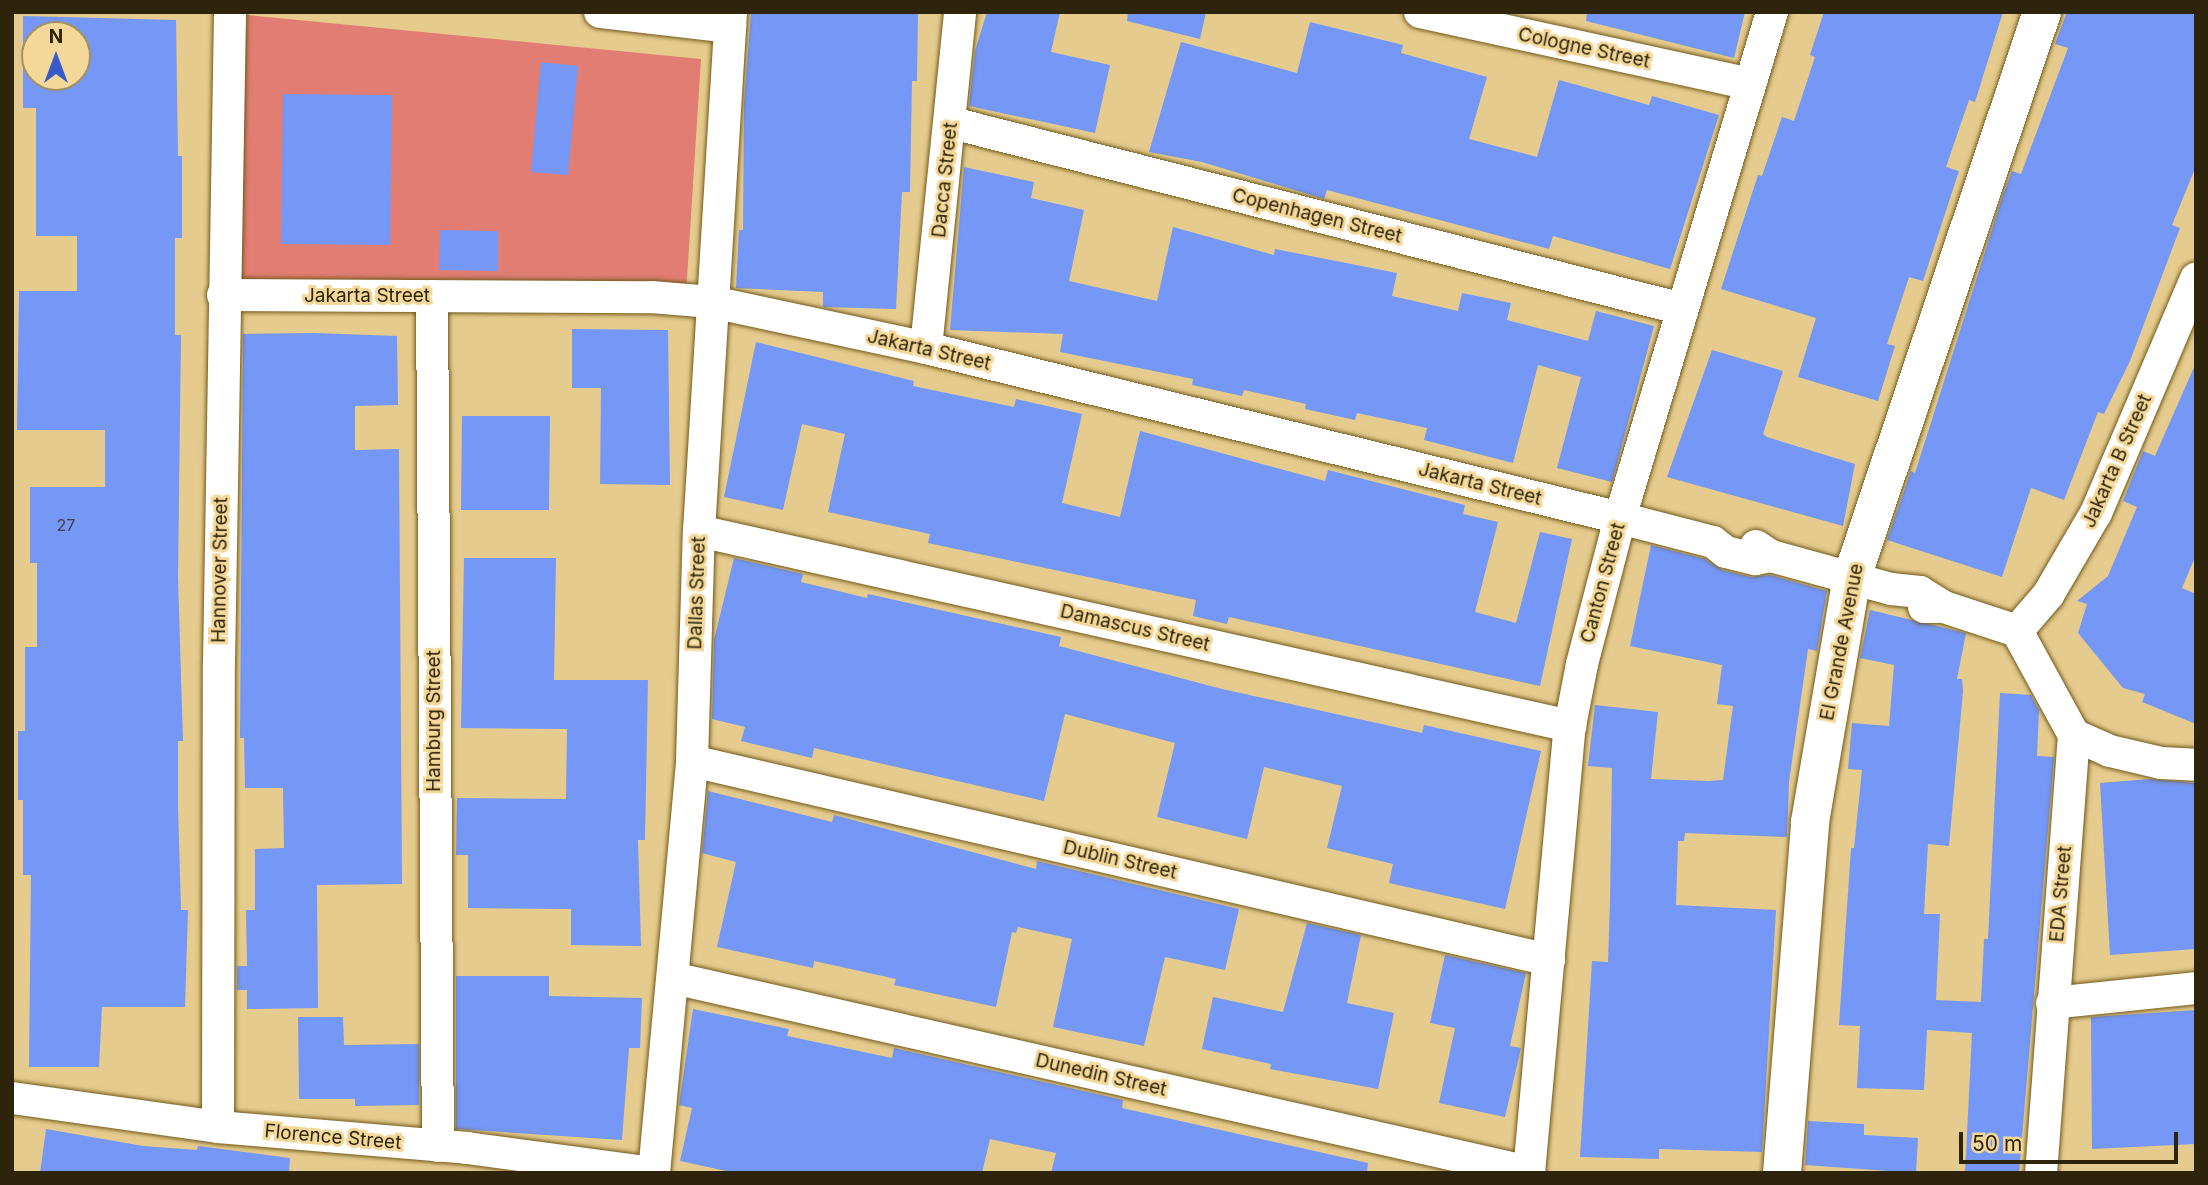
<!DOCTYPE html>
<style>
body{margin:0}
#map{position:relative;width:2208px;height:1185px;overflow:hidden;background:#e5cb8d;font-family:Inter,sans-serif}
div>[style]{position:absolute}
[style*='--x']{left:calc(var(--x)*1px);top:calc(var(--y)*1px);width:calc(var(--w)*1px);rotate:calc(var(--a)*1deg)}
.green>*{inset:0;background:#e17d72}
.building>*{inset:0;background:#7597f5}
.roads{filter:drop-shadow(0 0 2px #725a1b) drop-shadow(0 0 2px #725a1b)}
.minor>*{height:32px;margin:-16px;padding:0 16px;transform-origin:16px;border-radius:16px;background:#fff}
.tertiary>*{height:38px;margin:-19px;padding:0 19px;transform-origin:19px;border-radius:19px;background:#fff}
span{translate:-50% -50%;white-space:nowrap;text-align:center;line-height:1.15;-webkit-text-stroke:6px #f3d899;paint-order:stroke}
.number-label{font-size:16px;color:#404146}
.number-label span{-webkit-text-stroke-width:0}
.street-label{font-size:19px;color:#2e240b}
.frame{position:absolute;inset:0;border:14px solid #2e240b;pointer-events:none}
.north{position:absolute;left:21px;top:21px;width:70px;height:70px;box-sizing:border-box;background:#f3d899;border:2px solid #a49060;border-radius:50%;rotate:0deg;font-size:19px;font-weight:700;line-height:28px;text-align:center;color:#2e240b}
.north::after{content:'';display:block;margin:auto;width:24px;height:32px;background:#3859ca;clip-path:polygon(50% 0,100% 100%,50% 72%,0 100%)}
.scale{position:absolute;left:1959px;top:1132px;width:219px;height:32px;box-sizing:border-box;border:4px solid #2e240b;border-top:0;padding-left:9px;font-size:21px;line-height:24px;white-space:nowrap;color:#2e240b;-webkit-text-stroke:5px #f3d899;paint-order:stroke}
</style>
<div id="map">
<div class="green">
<i style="clip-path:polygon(247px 15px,701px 59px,686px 294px,230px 290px)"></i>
</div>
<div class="building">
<i style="clip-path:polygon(751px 12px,918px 12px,917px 81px,912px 81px,910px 192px,902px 192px,896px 309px,823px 307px,823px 292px,736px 288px,739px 230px,743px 230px,744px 103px)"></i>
<i style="clip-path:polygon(987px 12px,1060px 12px,1051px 52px,1110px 65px,1095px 133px,969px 106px,975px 51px)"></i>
<i style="clip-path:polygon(1128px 12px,1206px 12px,1200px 39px,1127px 21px)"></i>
<i style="clip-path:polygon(1587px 12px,1745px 12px,1734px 58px,1586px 21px)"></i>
<i style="clip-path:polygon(1824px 12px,2003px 12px,1975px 102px,1969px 100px,1946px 167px,1959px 171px,1923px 281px,1909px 277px,1887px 344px,1895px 346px,1878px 401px,1798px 377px,1816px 318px,1721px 289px,1758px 175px,1762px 176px,1782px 117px,1794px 121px,1815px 57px,1810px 55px)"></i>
<i style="clip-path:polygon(2067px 12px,2196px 12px,2196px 166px,2172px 225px,2180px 228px,2130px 361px,2104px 414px,2098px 412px,2064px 500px,2031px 488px,2002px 577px,1887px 540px,1911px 471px,1915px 473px,2003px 195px,2012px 171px,2021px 174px,2068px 48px,2055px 44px)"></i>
<i style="clip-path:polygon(evenodd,23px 16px,176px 20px,178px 156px,182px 156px,182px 238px,175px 238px,175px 335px,181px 335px,178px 577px,183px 741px,178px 741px,178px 806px,181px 910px,188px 910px,185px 1007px,102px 1007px,99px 1067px,29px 1067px,31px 875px,23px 875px,23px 800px,18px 800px,18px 731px,25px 731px,25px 647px,37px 647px,37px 563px,30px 563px,30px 487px,105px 487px,105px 430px,17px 430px,19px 291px,77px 291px,77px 236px,36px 236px,36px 108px,23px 108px,23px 16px,35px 35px,77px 35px,77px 77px,35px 77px,35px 35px)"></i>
<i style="clip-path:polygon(1310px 22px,1403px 45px,1401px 53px,1487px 77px,1469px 139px,1537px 157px,1559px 80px,1649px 105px,1652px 96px,1719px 115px,1670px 269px,1553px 236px,1549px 249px,1327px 190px,1324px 199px,1202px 162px,1149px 152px,1181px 42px,1297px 73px)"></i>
<i style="clip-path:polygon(541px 62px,578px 66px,568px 175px,531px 172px)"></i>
<i style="clip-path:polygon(283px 94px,392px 95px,390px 245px,281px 244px)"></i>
<i style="clip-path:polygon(964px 167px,1034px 182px,1031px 198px,1084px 210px,1069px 281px,1157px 301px,1173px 227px,1274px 255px,1275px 249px,1397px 273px,1392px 296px,1458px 311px,1462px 293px,1511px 303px,1507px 320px,1588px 341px,1596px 311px,1654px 326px,1612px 482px,1557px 468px,1581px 377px,1538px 365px,1513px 463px,1424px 440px,1427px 428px,1357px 413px,1355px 420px,1305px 409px,1306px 404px,1244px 390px,1242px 396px,1192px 385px,1193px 379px,1060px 352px,1063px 334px,950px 330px)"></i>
<i style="clip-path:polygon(440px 230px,498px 231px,498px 271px,439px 270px)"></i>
<i style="clip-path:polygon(572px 329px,668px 330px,670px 485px,600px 484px,601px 388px,572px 388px)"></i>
<i style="clip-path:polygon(314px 333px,397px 336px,398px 405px,355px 406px,355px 450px,399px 449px,402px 884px,317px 885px,318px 1008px,247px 1009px,247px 990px,237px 990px,237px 966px,247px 966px,246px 910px,255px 910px,255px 849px,284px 848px,283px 788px,245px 788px,244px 738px,240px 738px,243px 334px)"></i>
<i style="clip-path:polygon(756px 342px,914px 381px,913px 386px,1014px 407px,1016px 399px,1082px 414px,1062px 503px,1120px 517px,1140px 431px,1325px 481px,1328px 470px,1465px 505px,1463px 514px,1498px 522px,1475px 612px,1516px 623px,1540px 532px,1572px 539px,1540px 686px,1229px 617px,1227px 624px,1193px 616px,1196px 600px,928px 543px,930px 534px,828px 512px,845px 434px,802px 424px,783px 510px,724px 497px)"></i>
<i style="clip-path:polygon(1712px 350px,1783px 371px,1763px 434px,1767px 437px,1855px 464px,1843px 526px,1667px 477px)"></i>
<i style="clip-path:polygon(2195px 365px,2196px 555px,2182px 588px,2196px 594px,2196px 724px,2142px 702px,2145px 694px,2123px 688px,2078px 633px,2087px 604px,2077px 601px,2108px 576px,2137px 507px,2123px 501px,2143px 451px,2155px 456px)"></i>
<i style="clip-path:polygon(462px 416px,550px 416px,549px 510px,461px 510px)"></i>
<i style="clip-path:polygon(1651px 545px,1705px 559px,1722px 570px,1751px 577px,1770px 575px,1827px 591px,1817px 651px,1808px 649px,1789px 782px,1787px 837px,1685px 833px,1684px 841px,1678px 841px,1676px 905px,1776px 910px,1762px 1152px,1659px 1149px,1659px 1159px,1580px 1157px,1592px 961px,1608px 962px,1610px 900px,1612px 768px,1588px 766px,1595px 705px,1658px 712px,1651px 779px,1708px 781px,1723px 780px,1733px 706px,1717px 704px,1722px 665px,1630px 646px)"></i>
<i style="clip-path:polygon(464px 558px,556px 558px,554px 680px,648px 680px,645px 840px,638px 840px,641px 946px,571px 945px,571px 909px,468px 908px,468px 855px,456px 855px,457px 798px,566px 799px,567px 729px,461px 728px)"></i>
<i style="clip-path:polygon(734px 558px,803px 574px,801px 582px,867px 598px,868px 594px,1061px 637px,1059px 646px,1222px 689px,1422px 733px,1424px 725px,1541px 751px,1505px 909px,1389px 883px,1393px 864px,1327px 848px,1342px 786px,1264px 767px,1247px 839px,1157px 817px,1175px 743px,1065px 714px,1044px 801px,814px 748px,812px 758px,741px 741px,745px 727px,712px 719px,714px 640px)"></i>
<i style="clip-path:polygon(1870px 610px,1966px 633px,1957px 679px,1962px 679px,1963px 691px,1949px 846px,1928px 844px,1924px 914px,1940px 914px,1936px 1000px,1981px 1002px,1984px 939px,1988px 939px,2000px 693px,2031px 695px,2039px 710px,2037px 756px,2054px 757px,2019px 1173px,1965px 1173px,1972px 1033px,1927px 1030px,1924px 1090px,1857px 1088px,1860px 1026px,1839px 1025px,1851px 848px,1854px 848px,1862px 770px,1848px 769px,1852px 723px,1889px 726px,1894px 665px,1860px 658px)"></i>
<i style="clip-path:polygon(2150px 779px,2196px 783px,2196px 949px,2110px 955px,2100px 783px)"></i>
<i style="clip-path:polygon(708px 791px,832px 822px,834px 815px,1036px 869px,1037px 861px,1239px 909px,1225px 970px,1165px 957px,1144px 1046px,1053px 1027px,1072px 939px,1018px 927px,1016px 933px,1012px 932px,996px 1007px,894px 985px,896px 979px,814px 961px,813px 968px,717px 947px,736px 862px,702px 853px)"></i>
<i style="clip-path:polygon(1307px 923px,1361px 935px,1347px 1003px,1394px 1013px,1378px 1089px,1270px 1069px,1271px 1064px,1202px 1049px,1213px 997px,1283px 1012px)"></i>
<i style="clip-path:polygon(1445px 955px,1526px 973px,1510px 1046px,1521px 1048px,1505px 1117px,1439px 1103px,1455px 1028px,1430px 1023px)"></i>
<i style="clip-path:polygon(456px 976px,549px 976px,549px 996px,642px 998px,640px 1048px,629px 1048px,622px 1140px,456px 1129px)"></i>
<i style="clip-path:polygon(693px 1009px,789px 1029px,787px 1036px,892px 1058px,894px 1048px,1123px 1100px,1122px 1108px,1368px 1163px,1367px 1173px,1051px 1173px,1056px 1153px,990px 1139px,982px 1173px,735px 1173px,680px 1161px,692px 1108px,679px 1105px)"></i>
<i style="clip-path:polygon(2196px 1010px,2196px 1144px,2092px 1149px,2091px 1017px)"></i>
<i style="clip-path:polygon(298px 1017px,343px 1017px,344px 1045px,419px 1044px,419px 1105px,355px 1106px,355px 1099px,299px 1099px)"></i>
<i style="clip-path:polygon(1808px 1121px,1864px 1124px,1864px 1135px,1918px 1138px,1916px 1173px,1805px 1165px)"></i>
<i style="clip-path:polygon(46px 1129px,143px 1146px,197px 1150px,198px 1146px,290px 1158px,289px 1173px,40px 1173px)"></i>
</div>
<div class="roads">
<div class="minor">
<i style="--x:600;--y:12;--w:131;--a:6.6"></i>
<i style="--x:1420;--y:12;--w:337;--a:12.3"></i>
<i style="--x:952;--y:123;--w:753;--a:14.29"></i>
<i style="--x:223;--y:295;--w:428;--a:0.3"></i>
<i style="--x:651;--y:297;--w:61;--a:4.7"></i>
<i style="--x:712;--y:302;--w:219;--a:12.1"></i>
<i style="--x:926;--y:348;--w:715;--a:13.76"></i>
<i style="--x:1620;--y:518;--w:96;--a:14.5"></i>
<i style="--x:1713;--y:542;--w:16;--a:38"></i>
<i style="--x:1726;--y:552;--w:30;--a:14"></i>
<i style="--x:1755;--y:559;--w:16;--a:-11"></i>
<i style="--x:432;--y:296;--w:850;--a:89.6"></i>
<i style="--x:926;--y:348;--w:338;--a:-84.2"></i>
<i style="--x:699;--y:531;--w:893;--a:12.62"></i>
<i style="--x:1756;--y:546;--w:18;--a:34"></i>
<i style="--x:1771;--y:556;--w:124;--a:15.4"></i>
<i style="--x:1891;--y:589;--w:29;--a:6"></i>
<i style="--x:1920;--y:592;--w:28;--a:32"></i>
<i style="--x:1924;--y:607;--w:20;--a:0"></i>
<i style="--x:1944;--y:607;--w:77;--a:18.2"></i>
<i style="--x:2017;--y:631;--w:119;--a:61.3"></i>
<i style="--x:2074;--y:735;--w:439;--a:94.3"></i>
<i style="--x:2017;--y:631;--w:48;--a:-49.3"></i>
<i style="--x:2048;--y:595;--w:95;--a:-59.7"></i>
<i style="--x:2096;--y:513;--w:255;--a:-66.9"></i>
<i style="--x:2074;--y:735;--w:39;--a:24"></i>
<i style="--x:2110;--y:751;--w:52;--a:13.2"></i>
<i style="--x:2161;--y:763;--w:35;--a:3"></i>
<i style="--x:692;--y:761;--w:880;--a:13.07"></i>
<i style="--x:673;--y:978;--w:878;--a:12.77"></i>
<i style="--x:2052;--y:1003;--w:145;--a:-5.9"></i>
<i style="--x:12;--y:1098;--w:208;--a:8"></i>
<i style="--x:218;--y:1127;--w:250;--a:4.8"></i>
<i style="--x:467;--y:1148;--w:188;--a:7.7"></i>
<i style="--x:218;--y:1127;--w:464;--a:-89.9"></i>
<i style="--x:219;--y:663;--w:651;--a:-89.03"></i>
<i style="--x:654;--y:1173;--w:414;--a:-84.7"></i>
<i style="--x:692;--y:761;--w:230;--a:-88.3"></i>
<i style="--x:699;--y:531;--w:520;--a:-86.47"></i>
<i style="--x:1529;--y:1173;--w:449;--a:-84.8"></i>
<i style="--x:1570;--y:726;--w:63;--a:-79"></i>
<i style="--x:1582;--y:664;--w:151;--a:-75.4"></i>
<i style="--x:1620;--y:518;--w:528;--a:-73.28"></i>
</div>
<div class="tertiary">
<i style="--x:1782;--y:1173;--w:352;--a:-85.4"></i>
<i style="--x:1810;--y:822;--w:249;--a:-80.3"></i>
<i style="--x:1852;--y:577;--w:596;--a:-71.41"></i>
</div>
</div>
<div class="number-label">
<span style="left:66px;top:525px">27</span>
</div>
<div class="street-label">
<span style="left:1584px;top:48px;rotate:12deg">Cologne Street</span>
<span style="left:945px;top:180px;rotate:-84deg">Dacca Street</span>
<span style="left:1317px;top:216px;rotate:14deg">Copenhagen Street</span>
<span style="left:367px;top:296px">Jakarta Street</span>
<span style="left:929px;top:350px;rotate:13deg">Jakarta Street</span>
<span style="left:2117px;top:461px;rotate:-66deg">Jakarta B Street</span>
<span style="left:1480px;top:484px;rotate:14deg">Jakarta Street</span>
<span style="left:220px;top:570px;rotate:-89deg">Hannover Street</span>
<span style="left:1603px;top:583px;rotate:-75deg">Canton Street</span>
<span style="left:697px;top:593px;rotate:-88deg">Dallas Street</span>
<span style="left:1135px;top:628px;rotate:13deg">Damascus Street</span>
<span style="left:1842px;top:642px;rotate:-79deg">El Grande Avenue</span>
<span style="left:434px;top:721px;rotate:-90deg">Hamburg Street</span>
<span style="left:1120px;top:860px;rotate:13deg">Dublin Street</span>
<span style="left:2061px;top:894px;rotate:-85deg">EDA Street</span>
<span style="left:1101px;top:1075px;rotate:13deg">Dunedin Street</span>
<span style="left:333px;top:1137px;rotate:5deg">Florence Street</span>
</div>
<div class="frame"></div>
<div class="north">N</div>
<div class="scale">50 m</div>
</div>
